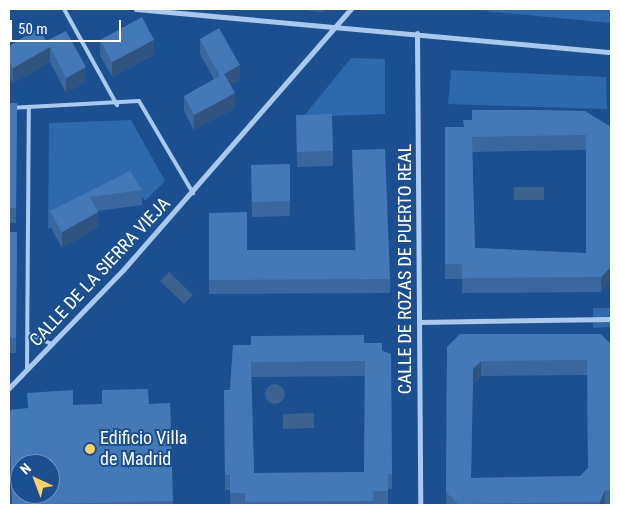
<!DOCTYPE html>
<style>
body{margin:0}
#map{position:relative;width:620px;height:514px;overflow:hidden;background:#1b4f8f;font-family:"Roboto Condensed",sans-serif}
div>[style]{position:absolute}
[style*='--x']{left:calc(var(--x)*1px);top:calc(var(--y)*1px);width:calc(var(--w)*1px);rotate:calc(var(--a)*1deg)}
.green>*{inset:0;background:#2e69ad}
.water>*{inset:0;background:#3c6290}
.round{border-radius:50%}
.lane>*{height:4px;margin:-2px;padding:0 2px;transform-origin:2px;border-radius:2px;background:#a9c9ee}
.street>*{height:5px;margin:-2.5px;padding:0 2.5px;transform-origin:2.5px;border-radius:2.5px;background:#a9c9ee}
.wall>*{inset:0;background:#3a679d}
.shaded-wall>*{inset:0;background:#305480}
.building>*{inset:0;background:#4478b7}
.dots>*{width:14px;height:14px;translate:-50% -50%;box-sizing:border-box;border:2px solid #1b4f8f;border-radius:50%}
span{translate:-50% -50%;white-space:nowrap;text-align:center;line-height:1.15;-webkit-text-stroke:4px #1b4f8f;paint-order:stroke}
.street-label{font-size:18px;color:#fff}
.poi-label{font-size:18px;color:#fff}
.left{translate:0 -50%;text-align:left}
.frame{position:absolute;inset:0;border:10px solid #fff;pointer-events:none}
.north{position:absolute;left:10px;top:454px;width:50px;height:50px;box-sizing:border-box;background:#1b4f8f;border:1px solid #7695bc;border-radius:50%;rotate:317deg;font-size:14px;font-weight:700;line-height:20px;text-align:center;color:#fff}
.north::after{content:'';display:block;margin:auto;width:18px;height:22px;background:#ffd166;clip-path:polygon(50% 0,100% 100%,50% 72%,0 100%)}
.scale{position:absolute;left:10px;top:20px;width:111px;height:22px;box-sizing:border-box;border:2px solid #fff;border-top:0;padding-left:6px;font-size:15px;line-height:18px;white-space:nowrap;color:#fff;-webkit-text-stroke:4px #1b4f8f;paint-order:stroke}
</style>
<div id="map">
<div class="green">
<i style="clip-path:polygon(463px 9px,611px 9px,611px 23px)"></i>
<i style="clip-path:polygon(351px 58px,385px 59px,385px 114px,303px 117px)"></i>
<i style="clip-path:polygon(451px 70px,606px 77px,607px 109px,448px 104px)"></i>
<i style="clip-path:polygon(131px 120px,165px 181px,145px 201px,132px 180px,48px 229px,49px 123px)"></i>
<i style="clip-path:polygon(593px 308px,611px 308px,611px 327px,593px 328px)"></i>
</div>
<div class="water">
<i style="clip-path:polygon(514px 187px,544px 187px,544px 200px,514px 200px)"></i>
<i style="clip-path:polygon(169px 272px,193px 295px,184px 304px,160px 281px)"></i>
<i class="round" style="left:265px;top:384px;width:20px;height:20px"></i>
<i style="clip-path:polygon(314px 413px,314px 428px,283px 429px,283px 414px)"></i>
</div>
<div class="lane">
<i style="--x:64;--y:9;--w:110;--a:61.1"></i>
<i style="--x:9;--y:108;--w:130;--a:-3.1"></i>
<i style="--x:139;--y:101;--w:107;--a:59.6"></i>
<i style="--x:29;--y:334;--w:24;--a:24"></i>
<i style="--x:27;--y:369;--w:261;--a:-89.6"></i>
</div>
<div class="street">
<i style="--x:136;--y:9;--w:477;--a:5.2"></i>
<i style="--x:417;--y:33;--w:472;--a:89.6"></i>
<i style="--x:419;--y:322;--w:192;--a:-0.9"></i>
<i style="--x:9;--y:388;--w:164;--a:-46"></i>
<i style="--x:123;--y:270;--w:347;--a:-48.9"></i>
</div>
<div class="wall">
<i style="clip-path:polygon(293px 9px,328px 9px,323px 12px)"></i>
<i style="clip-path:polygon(200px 39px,240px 80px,231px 85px,235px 108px,194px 130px,184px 111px,184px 96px,214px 79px,200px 54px)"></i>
<i style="clip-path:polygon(100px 40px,154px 55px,112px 77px,100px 55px)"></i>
<i style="clip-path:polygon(46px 41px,86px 82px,66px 93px,50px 62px,13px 83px,9px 75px,9px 46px)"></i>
<i style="clip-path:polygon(9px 103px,17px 103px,16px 223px,9px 223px)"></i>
<i style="clip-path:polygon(296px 115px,333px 151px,333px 166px,297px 167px)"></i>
<i style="clip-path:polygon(evenodd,445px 127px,611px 127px,601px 292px,462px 293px,462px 279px,445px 279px,445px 127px,586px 150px,586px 253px,475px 248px,472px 152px,586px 150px)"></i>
<i style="clip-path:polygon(352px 150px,390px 279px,390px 293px,209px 294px,209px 213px,247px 250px,355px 250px)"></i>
<i style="clip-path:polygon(290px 164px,290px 216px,252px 217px,251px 165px)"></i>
<i style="clip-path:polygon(130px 171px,142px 190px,142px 205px,98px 211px,98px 227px,62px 248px,50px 226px,50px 211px)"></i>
<i style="clip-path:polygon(9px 232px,17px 232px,16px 353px,9px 353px)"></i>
<i style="clip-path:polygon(evenodd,364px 343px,391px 354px,392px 489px,388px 489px,388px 505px,230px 505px,230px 490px,225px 490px,224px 390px,230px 390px,233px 345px,364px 343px,365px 376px,364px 472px,254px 473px,251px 377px,365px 376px)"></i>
<i style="clip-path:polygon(evenodd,611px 344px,611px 505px,446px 505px,447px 347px,611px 344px,587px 375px,588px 468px,580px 476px,471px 478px,473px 384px,481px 376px,587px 375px)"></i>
<i style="clip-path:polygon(102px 390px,149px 404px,170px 403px,173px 505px,12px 505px,9px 433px,9px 410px,73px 405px,102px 404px)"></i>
</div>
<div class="shaded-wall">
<i style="clip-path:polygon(323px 9px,328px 9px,323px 12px)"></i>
<i style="clip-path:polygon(154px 40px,154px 55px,112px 77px,112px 62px)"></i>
<i style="clip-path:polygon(50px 47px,50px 62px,13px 83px,13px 68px)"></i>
<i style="clip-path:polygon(240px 65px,240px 80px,224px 89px,224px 74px)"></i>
<i style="clip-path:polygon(86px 67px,86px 82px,66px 93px,66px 78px)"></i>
<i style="clip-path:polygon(235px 93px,235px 108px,194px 130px,194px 115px)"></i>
<i style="clip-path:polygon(98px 212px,98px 227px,62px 248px,62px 232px)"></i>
<i style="clip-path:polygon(611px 267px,611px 282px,601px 292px,601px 277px)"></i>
<i style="clip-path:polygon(481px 361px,481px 376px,473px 384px,473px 369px)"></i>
<i style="clip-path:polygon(605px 490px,605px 505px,600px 505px,600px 502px)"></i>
</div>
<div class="building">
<i style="clip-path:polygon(142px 17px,154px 40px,112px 62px,100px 40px)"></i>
<i style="clip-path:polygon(39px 28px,46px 41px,66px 31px,86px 67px,66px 78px,50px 47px,13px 68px,9px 60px,9px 46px)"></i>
<i style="clip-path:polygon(219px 28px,240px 65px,224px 74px,235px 93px,194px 115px,184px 96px,220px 76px,200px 39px)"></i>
<i style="clip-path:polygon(9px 103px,17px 103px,16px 208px,9px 208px)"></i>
<i style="clip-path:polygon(evenodd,472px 110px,541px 110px,585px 111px,611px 127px,611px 267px,601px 277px,462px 278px,462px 264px,445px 264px,445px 127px,464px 127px,463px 120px,472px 120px,472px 110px,586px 135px,586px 253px,475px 248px,472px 137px,586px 135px)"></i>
<i style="clip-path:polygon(332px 114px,333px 151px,297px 152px,296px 115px)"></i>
<i style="clip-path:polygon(385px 149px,390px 279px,209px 280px,209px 213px,247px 212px,247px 250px,356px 250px,352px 150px)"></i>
<i style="clip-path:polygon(290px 164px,290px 201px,252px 202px,251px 165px)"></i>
<i style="clip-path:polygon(130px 171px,142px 190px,90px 197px,98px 212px,62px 232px,50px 211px)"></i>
<i style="clip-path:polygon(9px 232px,17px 232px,16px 338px,9px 338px)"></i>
<i style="clip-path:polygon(evenodd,460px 334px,601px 334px,611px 344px,611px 490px,605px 490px,600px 502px,458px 504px,446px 492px,447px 347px,460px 334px,587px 360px,588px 468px,580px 476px,471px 478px,473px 369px,481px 361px,587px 360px)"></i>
<i style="clip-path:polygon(evenodd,364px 335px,364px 343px,382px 343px,382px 351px,391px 354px,392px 474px,388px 474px,388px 491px,373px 491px,373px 501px,245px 502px,245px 493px,230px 493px,230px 475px,225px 475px,224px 390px,230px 390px,233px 345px,251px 345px,251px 336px,364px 335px,365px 361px,364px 472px,254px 473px,251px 362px,365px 361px)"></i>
<i style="clip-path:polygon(evenodd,148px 389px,149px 404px,170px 403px,173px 501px,12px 505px,9px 410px,28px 408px,27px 393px,73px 390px,73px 405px,102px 404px,102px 390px,148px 389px,20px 464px,50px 464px,50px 494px,20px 494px,20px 464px)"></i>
</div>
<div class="dots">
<i style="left:90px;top:449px;background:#ffd166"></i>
</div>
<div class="street-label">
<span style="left:405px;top:269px;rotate:-90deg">CALLE DE ROZAS DE PUERTO REAL</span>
<span style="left:100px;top:272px;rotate:-47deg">CALLE DE LA SIERRA VIEJA</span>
</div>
<div class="poi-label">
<span class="left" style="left:100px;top:449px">Edificio Villa<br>de Madrid</span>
</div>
<div class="frame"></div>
<div class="north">N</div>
<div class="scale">50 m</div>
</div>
